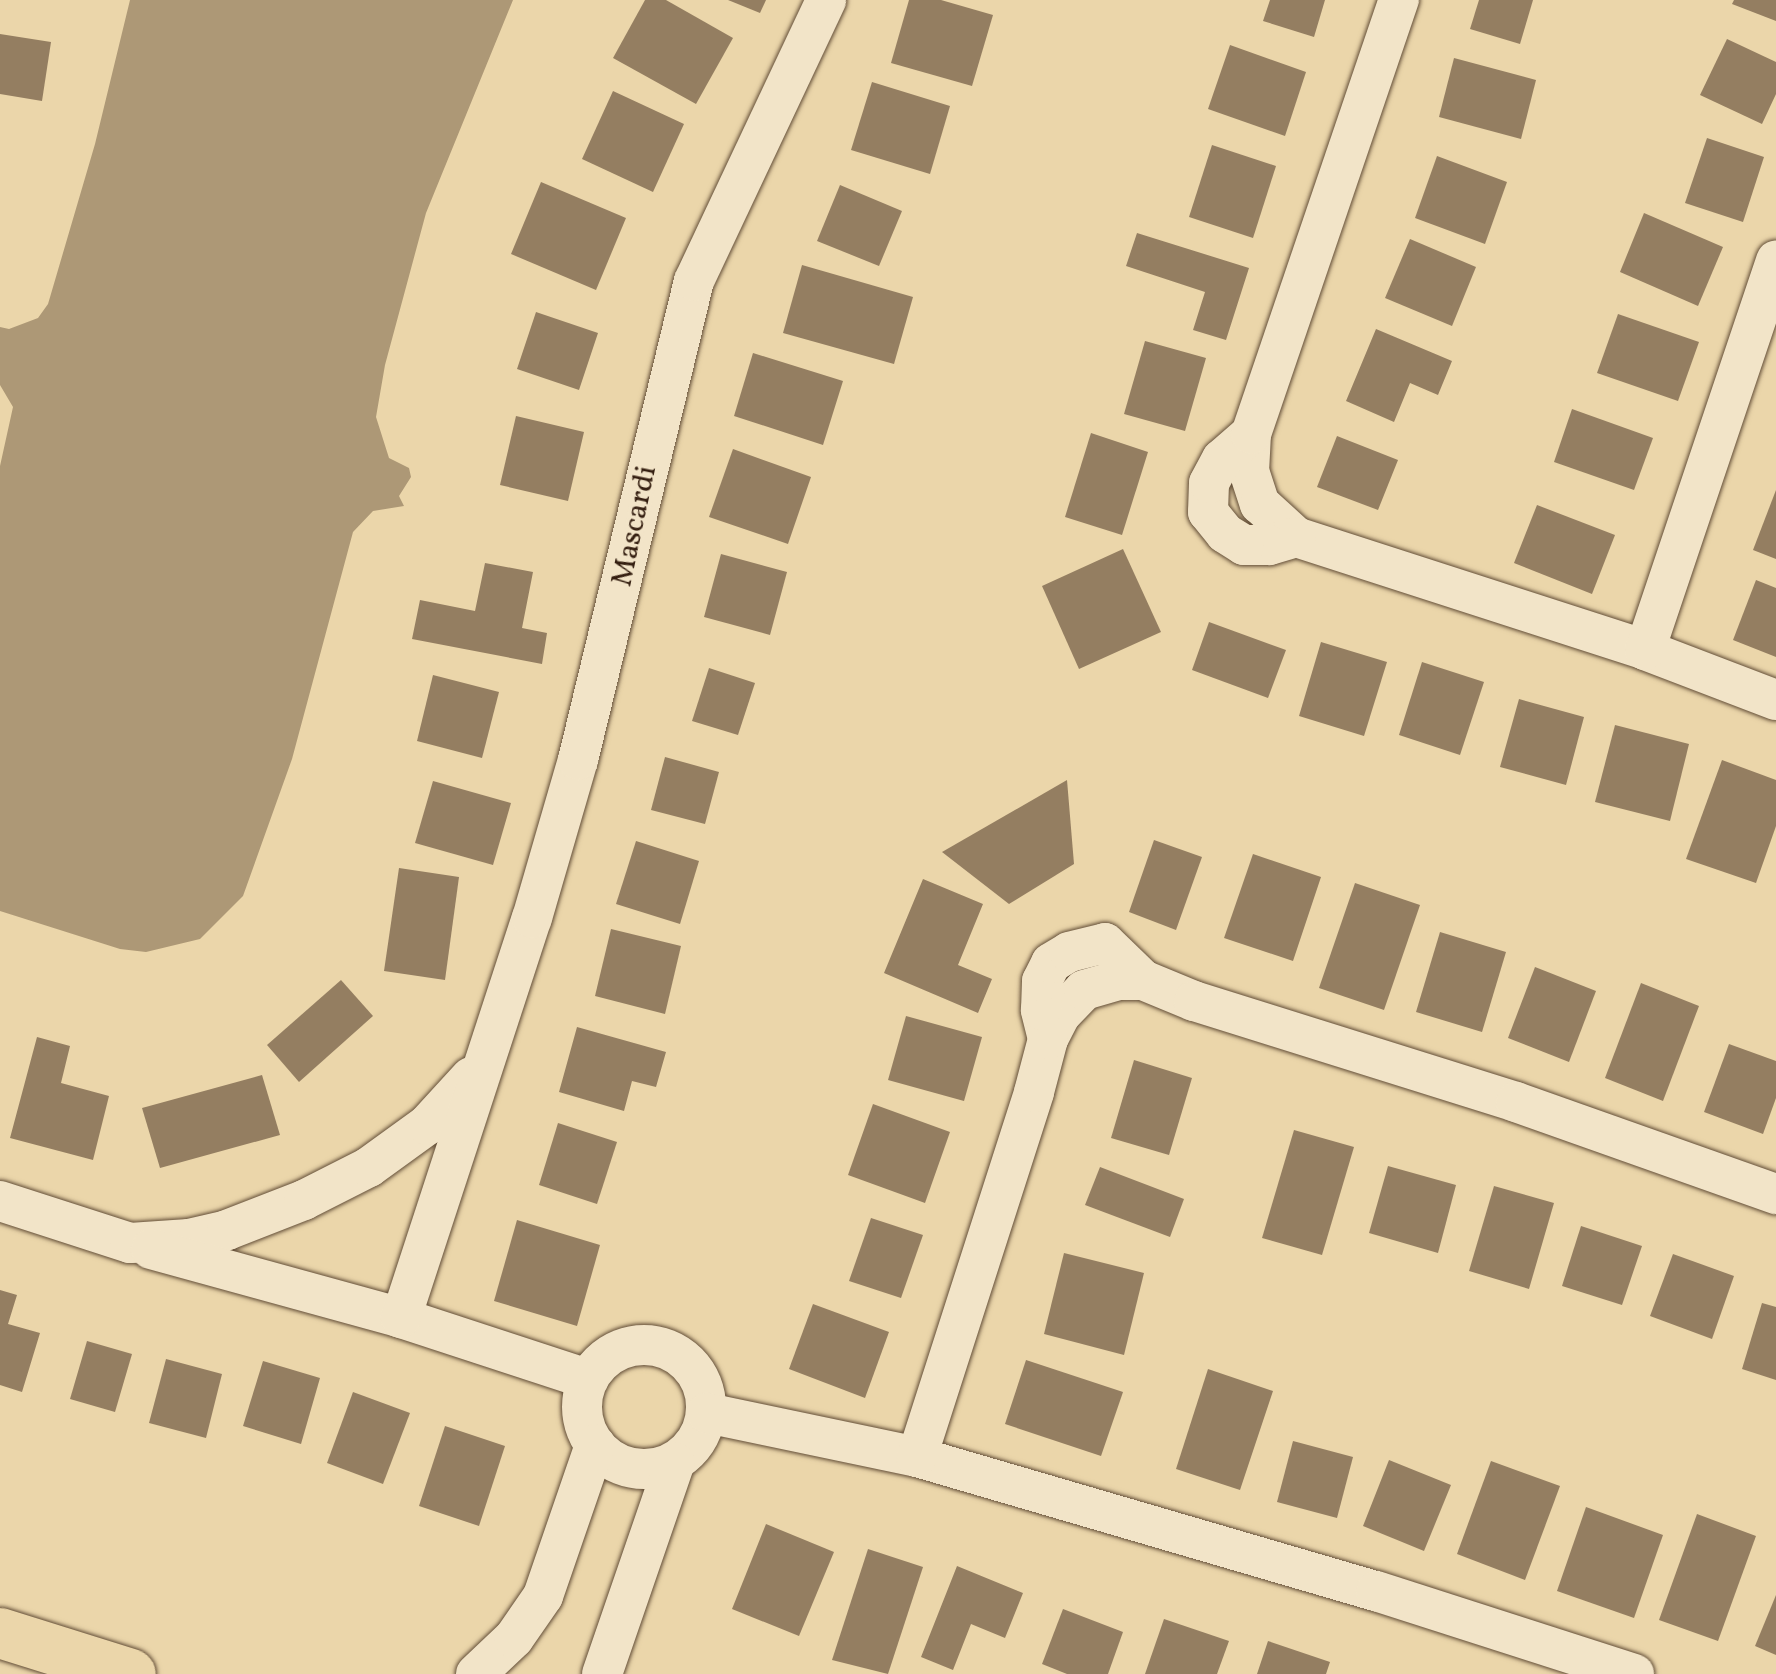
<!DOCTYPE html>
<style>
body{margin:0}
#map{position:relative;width:1776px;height:1674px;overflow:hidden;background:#ebd6aa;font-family:Vollkorn,serif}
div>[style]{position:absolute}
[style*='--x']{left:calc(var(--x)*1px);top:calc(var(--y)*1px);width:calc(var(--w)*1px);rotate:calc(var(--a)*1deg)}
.water>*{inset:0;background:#ad9876}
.building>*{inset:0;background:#947e61}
.roads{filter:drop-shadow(0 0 2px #624d37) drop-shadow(0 0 2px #624d37)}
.minor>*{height:40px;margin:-20px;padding:0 20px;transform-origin:20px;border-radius:20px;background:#f2e4c8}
.minor>.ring{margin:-20px;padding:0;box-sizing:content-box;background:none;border:40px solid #f2e4c8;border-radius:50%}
.major>*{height:50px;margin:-25px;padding:0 25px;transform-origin:25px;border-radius:25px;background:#ebd6aa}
span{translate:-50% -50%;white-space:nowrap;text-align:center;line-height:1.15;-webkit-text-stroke:8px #f2e4c8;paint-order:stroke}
.street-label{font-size:30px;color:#351f11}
</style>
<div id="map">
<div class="water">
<i style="clip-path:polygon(130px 0,513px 0,426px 213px,385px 365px,376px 417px,389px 458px,409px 468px,411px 477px,399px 496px,404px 506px,373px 511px,353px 532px,292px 759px,243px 896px,200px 939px,146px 952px,120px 949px,0 911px,0 466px,13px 407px,0 385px,0 327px,9px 329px,38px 318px,48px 304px,95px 144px)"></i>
</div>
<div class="building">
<i style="clip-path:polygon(645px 0,666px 0,733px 38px,696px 104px,613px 58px)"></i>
<i style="clip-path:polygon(728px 0,766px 0,760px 13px)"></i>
<i style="clip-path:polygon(909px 0,941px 0,993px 15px,972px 86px,891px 63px)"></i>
<i style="clip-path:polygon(1270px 0,1325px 0,1314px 37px,1263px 21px)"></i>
<i style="clip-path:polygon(1479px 0,1533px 0,1520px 44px,1470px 29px)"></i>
<i style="clip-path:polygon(1734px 0,1776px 0,1776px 21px,1732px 4px)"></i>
<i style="clip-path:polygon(0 34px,51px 42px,42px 101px,0 94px)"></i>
<i style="clip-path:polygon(1727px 39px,1776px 62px,1776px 94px,1762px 124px,1700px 95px)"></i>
<i style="clip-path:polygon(1230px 45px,1306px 72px,1285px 136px,1208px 109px)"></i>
<i style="clip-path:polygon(1454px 58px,1536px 80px,1521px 139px,1439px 117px)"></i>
<i style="clip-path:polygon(872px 82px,950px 106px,930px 174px,851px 150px)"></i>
<i style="clip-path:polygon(613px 91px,684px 124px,653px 192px,582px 159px)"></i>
<i style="clip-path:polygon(1707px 138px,1764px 157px,1743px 222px,1685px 203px)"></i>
<i style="clip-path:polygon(1212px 145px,1276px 166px,1253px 238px,1189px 217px)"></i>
<i style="clip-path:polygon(1437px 156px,1507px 182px,1485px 244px,1415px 218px)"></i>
<i style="clip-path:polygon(541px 182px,626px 218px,596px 290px,511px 254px)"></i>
<i style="clip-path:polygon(840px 185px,902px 211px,879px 266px,817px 241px)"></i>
<i style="clip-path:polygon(1644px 213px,1723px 247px,1698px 306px,1620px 272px)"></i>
<i style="clip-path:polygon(1137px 233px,1249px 268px,1226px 340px,1193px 330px,1205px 292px,1126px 266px)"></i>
<i style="clip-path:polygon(1410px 239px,1476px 267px,1452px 326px,1385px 298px)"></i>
<i style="clip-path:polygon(802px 265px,913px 297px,894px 364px,783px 333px)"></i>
<i style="clip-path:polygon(536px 312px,598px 333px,579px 390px,517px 369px)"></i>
<i style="clip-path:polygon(1618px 314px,1699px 342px,1678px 401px,1597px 373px)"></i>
<i style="clip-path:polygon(1376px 329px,1452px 361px,1438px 395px,1410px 383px,1394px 422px,1346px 401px)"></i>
<i style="clip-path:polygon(1145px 341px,1206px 358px,1185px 431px,1124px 414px)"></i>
<i style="clip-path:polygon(753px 353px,843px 381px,823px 445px,734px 416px)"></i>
<i style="clip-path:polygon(1572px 409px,1653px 438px,1634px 490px,1554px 462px)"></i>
<i style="clip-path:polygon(516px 416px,584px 432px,568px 501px,500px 485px)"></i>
<i style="clip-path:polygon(1091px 433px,1148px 452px,1122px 535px,1065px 517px)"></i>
<i style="clip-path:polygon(1337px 436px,1398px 460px,1378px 510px,1317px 487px)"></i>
<i style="clip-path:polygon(733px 449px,811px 477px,788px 544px,709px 517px)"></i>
<i style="clip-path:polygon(1776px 490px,1776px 559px,1753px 550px)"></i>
<i style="clip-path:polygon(1537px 505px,1615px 535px,1592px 594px,1514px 563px)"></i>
<i style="clip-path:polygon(1123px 549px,1161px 632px,1079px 669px,1042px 586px)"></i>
<i style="clip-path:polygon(721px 554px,787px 572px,770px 635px,704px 617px)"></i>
<i style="clip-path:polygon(485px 563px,533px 572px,522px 628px,547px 633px,542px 664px,412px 639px,420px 600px,475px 611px)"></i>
<i style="clip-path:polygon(1756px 580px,1776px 588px,1776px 657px,1733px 640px)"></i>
<i style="clip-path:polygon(1209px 622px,1286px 650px,1268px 698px,1192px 670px)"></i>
<i style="clip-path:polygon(1321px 642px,1387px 662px,1364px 736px,1299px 716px)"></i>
<i style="clip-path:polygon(1422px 662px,1484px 682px,1460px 755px,1399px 735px)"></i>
<i style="clip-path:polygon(709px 668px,755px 683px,738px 735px,692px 721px)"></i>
<i style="clip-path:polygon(433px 675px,499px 692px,482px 758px,417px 741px)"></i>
<i style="clip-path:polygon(1519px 699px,1584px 717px,1566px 785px,1500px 767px)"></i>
<i style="clip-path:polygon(1615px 725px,1689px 744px,1670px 821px,1595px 802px)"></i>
<i style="clip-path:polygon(665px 757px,719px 772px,705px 824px,651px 810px)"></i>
<i style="clip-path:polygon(1722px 760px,1776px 780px,1776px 826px,1756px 883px,1686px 859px)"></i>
<i style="clip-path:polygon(1067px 780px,1074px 864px,1009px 904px,942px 852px)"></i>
<i style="clip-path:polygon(433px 781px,511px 803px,493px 865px,415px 843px)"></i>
<i style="clip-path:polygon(1154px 840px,1202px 857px,1176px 930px,1129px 912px)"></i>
<i style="clip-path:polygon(636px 841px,699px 861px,680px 924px,616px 904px)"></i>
<i style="clip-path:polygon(1253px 854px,1321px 877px,1293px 961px,1224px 938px)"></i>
<i style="clip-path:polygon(399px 868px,459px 877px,445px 980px,384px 971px)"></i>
<i style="clip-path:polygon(923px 879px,983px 904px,958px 965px,992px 979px,978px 1013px,884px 973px)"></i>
<i style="clip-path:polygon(1355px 883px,1420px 905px,1384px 1010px,1319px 988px)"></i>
<i style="clip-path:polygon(611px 929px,681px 946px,665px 1014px,595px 996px)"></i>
<i style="clip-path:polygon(1440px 932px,1506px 952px,1482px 1032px,1416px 1012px)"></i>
<i style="clip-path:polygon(1535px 967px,1596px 991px,1569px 1062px,1508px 1038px)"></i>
<i style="clip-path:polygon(341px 980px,373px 1016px,299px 1082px,267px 1045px)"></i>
<i style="clip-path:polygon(1641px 983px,1699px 1006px,1663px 1101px,1605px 1078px)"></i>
<i style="clip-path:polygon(906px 1016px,982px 1037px,964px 1101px,888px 1080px)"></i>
<i style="clip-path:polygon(577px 1027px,666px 1052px,656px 1087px,632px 1081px,624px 1111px,559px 1092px)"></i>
<i style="clip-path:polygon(37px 1037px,70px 1046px,61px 1083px,109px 1096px,93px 1160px,10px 1138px)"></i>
<i style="clip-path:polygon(1729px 1044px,1776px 1061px,1776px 1098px,1763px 1134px,1704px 1112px)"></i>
<i style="clip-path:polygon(1134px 1060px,1192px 1078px,1169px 1155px,1111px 1138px)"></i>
<i style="clip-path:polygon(262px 1075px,280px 1135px,160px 1168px,142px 1108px)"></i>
<i style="clip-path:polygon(873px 1104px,950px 1132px,925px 1203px,848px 1175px)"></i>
<i style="clip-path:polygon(558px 1123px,617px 1142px,597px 1204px,539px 1185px)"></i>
<i style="clip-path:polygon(1294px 1130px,1354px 1147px,1322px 1255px,1262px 1238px)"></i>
<i style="clip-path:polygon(1388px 1166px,1456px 1185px,1438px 1253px,1369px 1233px)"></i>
<i style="clip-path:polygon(1100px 1167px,1184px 1199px,1170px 1237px,1085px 1205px)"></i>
<i style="clip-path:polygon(1494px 1186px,1554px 1203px,1529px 1289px,1469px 1271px)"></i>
<i style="clip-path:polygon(871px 1218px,923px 1235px,901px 1298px,849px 1281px)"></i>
<i style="clip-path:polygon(517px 1220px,600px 1245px,577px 1326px,494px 1301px)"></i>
<i style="clip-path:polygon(1581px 1226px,1642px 1246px,1622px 1305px,1562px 1286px)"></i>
<i style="clip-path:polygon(1064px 1253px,1144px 1273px,1124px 1355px,1044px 1334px)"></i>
<i style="clip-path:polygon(1673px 1254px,1734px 1276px,1712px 1339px,1650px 1316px)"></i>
<i style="clip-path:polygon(0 1290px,17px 1295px,8px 1324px,40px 1333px,22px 1392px,0 1385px)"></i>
<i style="clip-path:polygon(1762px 1303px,1776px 1307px,1776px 1380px,1742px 1369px)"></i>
<i style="clip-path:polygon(813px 1304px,889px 1332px,865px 1398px,789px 1369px)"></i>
<i style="clip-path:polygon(87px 1341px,132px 1354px,115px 1412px,70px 1399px)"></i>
<i style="clip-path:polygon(166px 1359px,222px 1374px,206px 1438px,149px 1423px)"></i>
<i style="clip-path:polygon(1026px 1360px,1123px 1392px,1101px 1456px,1005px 1424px)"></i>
<i style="clip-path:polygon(263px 1361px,320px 1378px,301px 1444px,243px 1426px)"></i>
<i style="clip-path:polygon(1208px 1369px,1273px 1391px,1240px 1490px,1176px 1469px)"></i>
<i style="clip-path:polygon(353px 1392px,410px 1413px,383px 1484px,327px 1463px)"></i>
<i style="clip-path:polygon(445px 1426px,505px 1446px,479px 1526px,419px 1506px)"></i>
<i style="clip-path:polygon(1293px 1441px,1353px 1457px,1337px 1518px,1277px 1502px)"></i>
<i style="clip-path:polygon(1389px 1460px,1451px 1485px,1424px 1551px,1363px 1526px)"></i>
<i style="clip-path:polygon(1491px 1461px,1560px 1486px,1525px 1580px,1457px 1554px)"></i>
<i style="clip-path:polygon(1586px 1507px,1663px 1535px,1634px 1618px,1557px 1591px)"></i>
<i style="clip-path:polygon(1697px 1514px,1756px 1536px,1718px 1641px,1659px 1620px)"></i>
<i style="clip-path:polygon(766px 1524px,834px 1552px,799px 1636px,732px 1609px)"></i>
<i style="clip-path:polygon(868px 1549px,923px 1567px,888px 1674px,832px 1660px)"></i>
<i style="clip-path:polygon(957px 1566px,1023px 1593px,1005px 1638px,971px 1624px,953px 1670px,921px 1657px)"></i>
<i style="clip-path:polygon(1776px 1595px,1776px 1655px,1755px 1646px)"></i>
<i style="clip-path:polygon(1063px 1609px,1123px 1632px,1108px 1674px,1067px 1674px,1042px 1664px)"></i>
<i style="clip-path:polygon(1164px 1619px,1229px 1641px,1217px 1674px,1145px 1674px)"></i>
<i style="clip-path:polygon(1268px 1641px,1330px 1662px,1326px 1674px,1257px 1674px)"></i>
</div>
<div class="roads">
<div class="minor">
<i style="--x:1251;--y:434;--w:37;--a:93"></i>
<i style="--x:1249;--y:471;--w:35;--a:72"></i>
<i style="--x:1260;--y:504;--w:49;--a:42.5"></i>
<i style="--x:1296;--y:537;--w:367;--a:17.9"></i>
<i style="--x:1645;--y:650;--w:140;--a:20.9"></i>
<i style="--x:1296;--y:537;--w:28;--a:163"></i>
<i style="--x:1269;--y:545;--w:25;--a:180"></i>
<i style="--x:1244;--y:545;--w:22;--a:-148"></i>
<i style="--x:1225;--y:533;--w:27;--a:-129"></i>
<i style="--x:1208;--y:512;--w:29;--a:-88"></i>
<i style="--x:1209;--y:483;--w:27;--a:-62"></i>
<i style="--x:1222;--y:459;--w:38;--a:-41"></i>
<i style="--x:1251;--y:434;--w:459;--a:-71.2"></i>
<i style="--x:1645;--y:650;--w:411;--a:-71.4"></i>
<i style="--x:1048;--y:1039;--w:28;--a:-63"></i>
<i style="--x:1061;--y:1014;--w:33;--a:-46"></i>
<i style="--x:1084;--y:990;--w:35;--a:-16"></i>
<i style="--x:1118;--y:980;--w:25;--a:0"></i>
<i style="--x:1143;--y:980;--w:55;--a:22.4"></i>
<i style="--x:1194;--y:1001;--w:337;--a:17.4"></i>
<i style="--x:1516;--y:1102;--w:276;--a:19.5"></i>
<i style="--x:0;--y:1201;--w:137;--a:17.9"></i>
<i style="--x:130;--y:1243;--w:59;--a:-3.9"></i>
<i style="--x:189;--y:1239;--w:39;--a:-13"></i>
<i style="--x:227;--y:1230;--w:83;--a:-21.3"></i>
<i style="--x:304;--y:1200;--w:73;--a:-26.9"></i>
<i style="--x:369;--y:1167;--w:72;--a:-35.9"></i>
<i style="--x:427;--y:1125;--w:65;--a:-47.5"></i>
<i style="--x:151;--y:1249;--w:259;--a:15.4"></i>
<i style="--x:401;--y:1318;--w:197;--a:18.1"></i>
<i style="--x:401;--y:1318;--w:421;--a:-71.9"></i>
<i style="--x:532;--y:918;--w:165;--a:-73.8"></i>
<i style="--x:578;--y:760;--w:493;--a:-76.4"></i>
<i style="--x:694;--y:281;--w:310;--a:-64.8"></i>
<i class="ring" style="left:582px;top:1345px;width:84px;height:84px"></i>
<i style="--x:707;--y:1413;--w:215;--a:11.8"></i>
<i style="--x:917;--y:1457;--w:478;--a:16.3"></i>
<i style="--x:1376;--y:1591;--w:271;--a:17.8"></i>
<i style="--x:917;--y:1457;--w:383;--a:-72.2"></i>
<i style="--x:1034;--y:1092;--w:55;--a:-75.2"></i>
<i style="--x:1048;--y:1039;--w:30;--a:-104"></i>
<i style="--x:1041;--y:1010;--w:29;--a:-88"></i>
<i style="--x:1042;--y:981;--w:20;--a:-63"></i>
<i style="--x:1051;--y:963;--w:21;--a:-31"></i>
<i style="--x:1069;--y:952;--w:37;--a:-14"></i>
<i style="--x:1105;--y:943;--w:53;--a:44.2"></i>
<i style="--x:476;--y:1674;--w:52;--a:-43.5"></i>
<i style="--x:514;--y:1638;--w:51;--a:-55.4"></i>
<i style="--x:543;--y:1596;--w:160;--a:-71"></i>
<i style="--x:602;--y:1674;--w:224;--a:-71"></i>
</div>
<div class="major">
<i style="--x:0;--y:1633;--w:137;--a:17.4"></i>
</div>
</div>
<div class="street-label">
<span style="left:635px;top:526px;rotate:-78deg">Mascardi</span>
</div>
</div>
